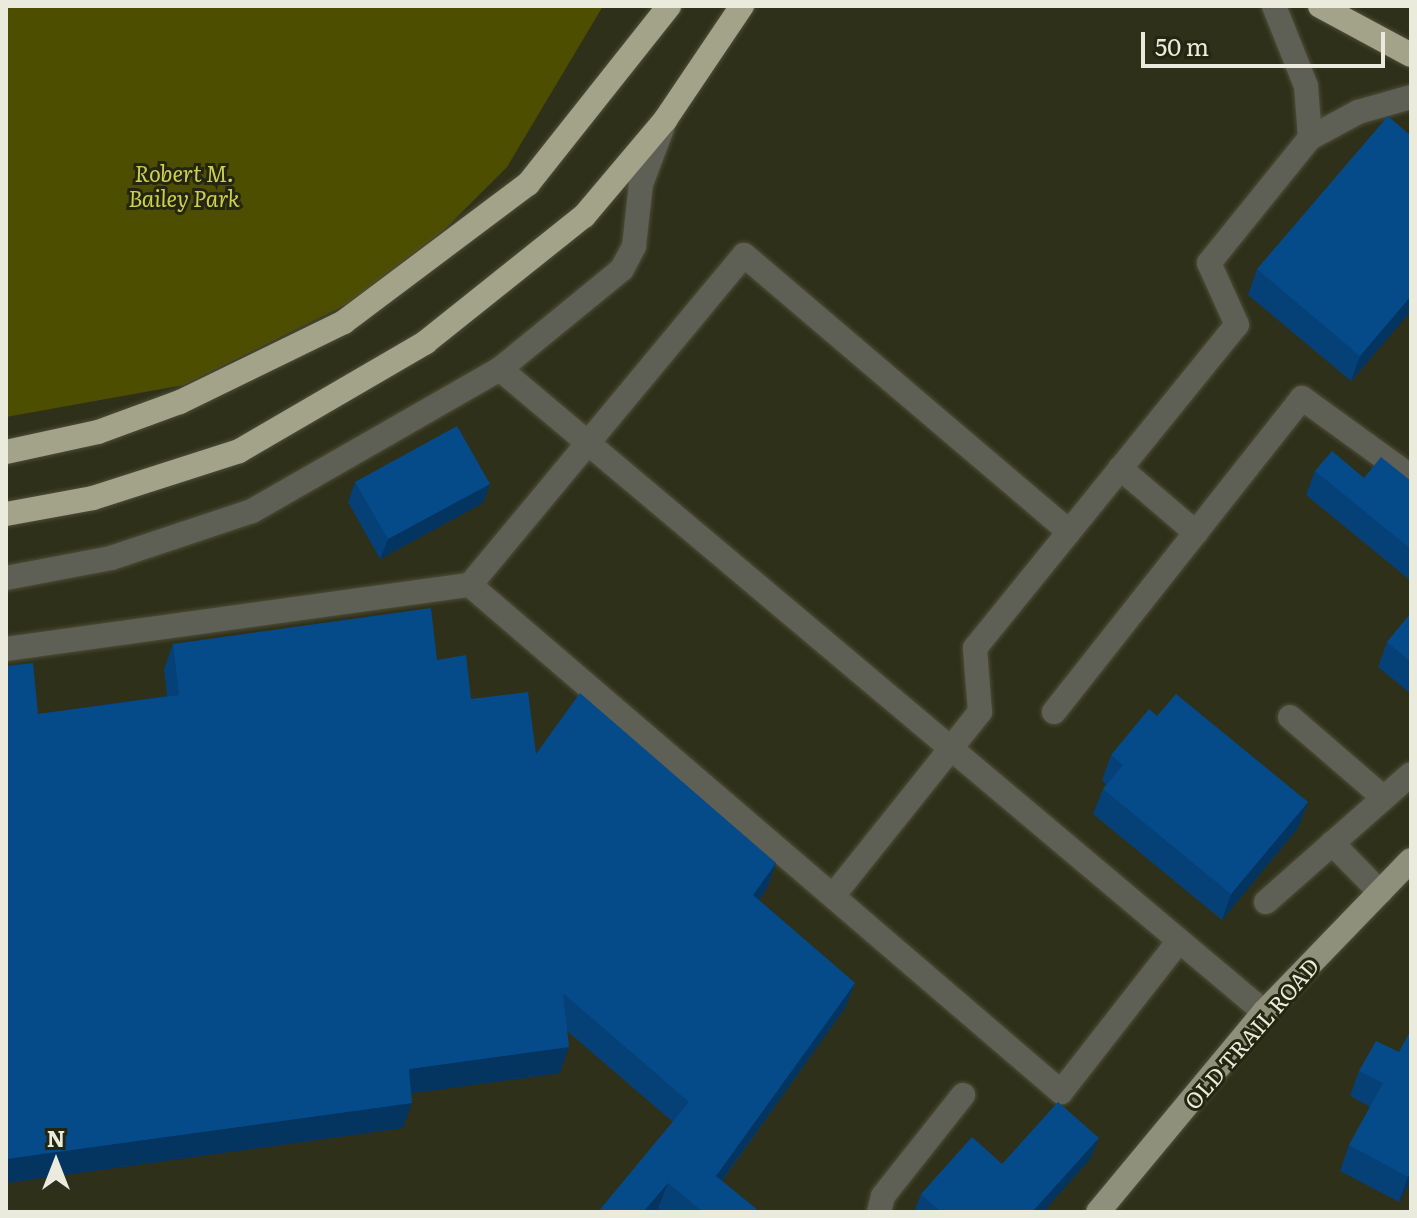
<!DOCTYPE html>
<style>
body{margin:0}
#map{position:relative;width:1417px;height:1218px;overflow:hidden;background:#2f3019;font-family:Literata,serif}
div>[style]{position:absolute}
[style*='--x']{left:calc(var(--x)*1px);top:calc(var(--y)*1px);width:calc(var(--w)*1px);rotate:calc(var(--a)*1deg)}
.green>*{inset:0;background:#4e4e00}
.roads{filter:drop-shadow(0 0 2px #4d4e38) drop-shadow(0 0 2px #4d4e38)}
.minor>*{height:24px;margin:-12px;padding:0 12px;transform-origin:12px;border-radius:12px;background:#5f6055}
.major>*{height:24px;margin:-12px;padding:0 12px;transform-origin:12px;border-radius:12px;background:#8f907b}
.highway>*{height:24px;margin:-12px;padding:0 12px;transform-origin:12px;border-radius:12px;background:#a2a389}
.wall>*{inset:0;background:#054076}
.shaded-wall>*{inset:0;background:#043460}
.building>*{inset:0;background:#064b89}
span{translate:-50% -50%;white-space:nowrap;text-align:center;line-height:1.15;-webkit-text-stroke:6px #252610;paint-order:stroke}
.park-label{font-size:22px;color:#cdd04e;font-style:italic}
.street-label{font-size:22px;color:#eaebdd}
.frame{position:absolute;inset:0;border:8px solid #eaebdd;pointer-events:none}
.north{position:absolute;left:16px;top:1122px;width:80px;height:80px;-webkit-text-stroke:6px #252610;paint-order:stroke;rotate:0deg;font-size:22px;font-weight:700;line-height:32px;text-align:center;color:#eaebdd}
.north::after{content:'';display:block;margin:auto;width:28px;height:36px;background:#eaebdd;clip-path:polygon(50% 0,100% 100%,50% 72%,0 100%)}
.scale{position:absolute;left:1141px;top:32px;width:244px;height:36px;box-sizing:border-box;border:4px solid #eaebdd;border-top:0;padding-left:10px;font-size:24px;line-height:28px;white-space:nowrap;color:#eaebdd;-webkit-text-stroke:6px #252610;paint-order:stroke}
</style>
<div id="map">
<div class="green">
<i style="clip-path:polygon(6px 6px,603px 6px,507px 167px,443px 231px,347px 304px,184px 385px,6px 417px)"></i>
</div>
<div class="roads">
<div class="minor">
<i style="--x:1274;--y:6;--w:86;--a:68.2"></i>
<i style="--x:1306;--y:86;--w:52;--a:85.6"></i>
<i style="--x:500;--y:369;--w:999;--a:40.08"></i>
<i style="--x:1120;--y:468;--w:100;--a:40.5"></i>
<i style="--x:6;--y:578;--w:107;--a:-10.8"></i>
<i style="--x:111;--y:558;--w:149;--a:-18.4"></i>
<i style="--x:252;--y:511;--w:286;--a:-29.8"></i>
<i style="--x:500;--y:369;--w:158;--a:-39.3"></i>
<i style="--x:622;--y:269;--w:26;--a:-62"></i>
<i style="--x:634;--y:246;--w:62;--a:-83.6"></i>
<i style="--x:641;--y:184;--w:62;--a:-69.2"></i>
<i style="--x:470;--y:585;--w:779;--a:40.63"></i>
<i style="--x:1061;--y:1092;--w:192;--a:-52"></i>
<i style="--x:6;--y:649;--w:468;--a:-7.9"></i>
<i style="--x:470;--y:585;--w:429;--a:-50.3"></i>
<i style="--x:744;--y:255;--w:427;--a:40.4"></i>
<i style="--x:1054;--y:712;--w:400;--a:-51.7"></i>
<i style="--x:1302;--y:398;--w:135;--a:35.9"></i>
<i style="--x:1290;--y:717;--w:124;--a:40.8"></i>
<i style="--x:1332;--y:843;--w:69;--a:45.6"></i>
<i style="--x:833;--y:896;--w:236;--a:-51.4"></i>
<i style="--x:980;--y:712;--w:64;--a:-94.5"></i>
<i style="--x:975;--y:648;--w:416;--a:-51"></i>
<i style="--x:1237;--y:325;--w:68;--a:-114.3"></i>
<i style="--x:1209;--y:263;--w:161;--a:-51.1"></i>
<i style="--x:1310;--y:138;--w:55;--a:-28.4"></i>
<i style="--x:1358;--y:112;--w:55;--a:-15.8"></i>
<i style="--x:1266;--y:902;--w:193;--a:-41.4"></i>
<i style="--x:879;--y:1212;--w:16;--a:-76"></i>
<i style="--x:883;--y:1196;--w:129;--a:-51.6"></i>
</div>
<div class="major">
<i style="--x:1098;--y:1212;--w:260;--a:-50.3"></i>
<i style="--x:1264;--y:1012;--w:211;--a:-46"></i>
</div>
<div class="highway">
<i style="--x:1320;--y:6;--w:103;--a:28.3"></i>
<i style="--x:6;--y:452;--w:94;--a:-12.3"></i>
<i style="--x:98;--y:432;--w:87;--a:-20.1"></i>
<i style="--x:180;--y:402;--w:182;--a:-26"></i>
<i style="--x:344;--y:322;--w:230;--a:-36.9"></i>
<i style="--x:528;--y:184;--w:227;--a:-51.6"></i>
<i style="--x:6;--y:514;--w:88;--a:-10.4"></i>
<i style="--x:93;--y:498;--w:153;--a:-17.8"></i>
<i style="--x:239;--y:451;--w:216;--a:-30.2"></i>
<i style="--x:426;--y:342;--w:202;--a:-38.6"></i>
<i style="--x:584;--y:216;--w:126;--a:-49.8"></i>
<i style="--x:665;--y:120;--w:138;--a:-56"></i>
</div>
</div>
<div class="wall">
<i style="clip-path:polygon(1411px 136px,1411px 311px,1351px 381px,1248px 295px,1257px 269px)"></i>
<i style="clip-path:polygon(1315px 471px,1364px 478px,1411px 481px,1411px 581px,1306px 495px)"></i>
<i style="clip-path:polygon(355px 482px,490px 484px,483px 503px,380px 559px,348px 502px)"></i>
<i style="clip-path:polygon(1411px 613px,1411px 694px,1378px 667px,1387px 642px)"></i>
<i style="clip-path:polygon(173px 644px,437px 660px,471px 699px,536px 754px,776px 863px,767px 888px,759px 900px,855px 983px,845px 1008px,722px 1181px,760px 1212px,663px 1212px,658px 1208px,655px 1212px,598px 1212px,673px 1122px,567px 1031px,560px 1073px,411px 1093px,403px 1128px,6px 1183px,6px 666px,38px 714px,167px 696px,164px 669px)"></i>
<i style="clip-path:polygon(1157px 716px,1308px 802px,1298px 828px,1222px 920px,1093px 814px,1103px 789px,1106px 784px,1102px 780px,1111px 755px)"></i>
<i style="clip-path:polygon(1411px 1030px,1411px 1180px,1399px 1202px,1340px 1171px,1349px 1145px,1370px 1107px,1350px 1096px,1359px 1071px,1399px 1052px)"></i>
<i style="clip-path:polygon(1091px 1158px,1043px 1212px,914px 1212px,921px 1194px,1002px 1164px)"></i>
</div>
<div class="shaded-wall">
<i style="clip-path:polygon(1411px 296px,1411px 311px,1351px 381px,1360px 356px)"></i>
<i style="clip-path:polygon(490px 484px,483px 503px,380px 559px,388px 539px)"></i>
<i style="clip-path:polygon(1308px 802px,1298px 828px,1222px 920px,1231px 894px)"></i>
<i style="clip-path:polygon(776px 863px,767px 888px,744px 920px,753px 895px)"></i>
<i style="clip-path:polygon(855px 983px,845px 1008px,707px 1201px,716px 1176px)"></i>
<i style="clip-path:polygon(569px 1047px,560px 1073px,400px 1095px,409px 1069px)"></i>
<i style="clip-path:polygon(412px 1103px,403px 1128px,6px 1183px,6px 1159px)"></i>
<i style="clip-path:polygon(1099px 1138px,1091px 1158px,1043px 1212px,1032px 1212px)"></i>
<i style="clip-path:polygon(1411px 1172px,1411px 1180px,1399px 1202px,1408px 1177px)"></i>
<i style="clip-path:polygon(668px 1183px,658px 1208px,655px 1212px,643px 1212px)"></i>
</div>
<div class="building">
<i style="clip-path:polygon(1388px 116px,1411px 136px,1411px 296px,1360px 356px,1257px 269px)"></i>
<i style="clip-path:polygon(457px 426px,490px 484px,388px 539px,355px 482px)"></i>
<i style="clip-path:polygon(1332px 451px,1364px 478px,1381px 457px,1411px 481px,1411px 549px,1315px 471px)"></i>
<i style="clip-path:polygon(431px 608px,437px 660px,466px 655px,471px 699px,528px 692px,536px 754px,580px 693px,776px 863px,753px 895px,855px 983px,716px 1176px,760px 1212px,703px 1212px,668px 1183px,643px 1212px,598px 1212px,689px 1102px,563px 993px,569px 1047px,409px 1069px,412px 1103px,6px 1159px,6px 666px,33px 663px,38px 714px,179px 695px,173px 644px)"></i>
<i style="clip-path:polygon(1411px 613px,1411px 662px,1387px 642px)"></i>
<i style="clip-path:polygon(1176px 694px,1308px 802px,1231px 894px,1103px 789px,1123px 765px,1111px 755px,1149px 709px,1157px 716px)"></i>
<i style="clip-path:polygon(1411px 1030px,1411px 1172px,1408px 1177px,1349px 1145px,1383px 1083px,1359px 1071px,1376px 1041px,1399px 1052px)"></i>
<i style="clip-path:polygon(1058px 1102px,1099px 1138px,1032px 1212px,941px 1212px,921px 1194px,972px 1137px,1002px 1164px)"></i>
</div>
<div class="park-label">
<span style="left:184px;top:185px">Robert M.<br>Bailey Park</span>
</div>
<div class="street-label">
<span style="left:1251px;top:1033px;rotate:-49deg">OLD TRAIL ROAD</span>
</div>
<div class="frame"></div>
<div class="north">N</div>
<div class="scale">50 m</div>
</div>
